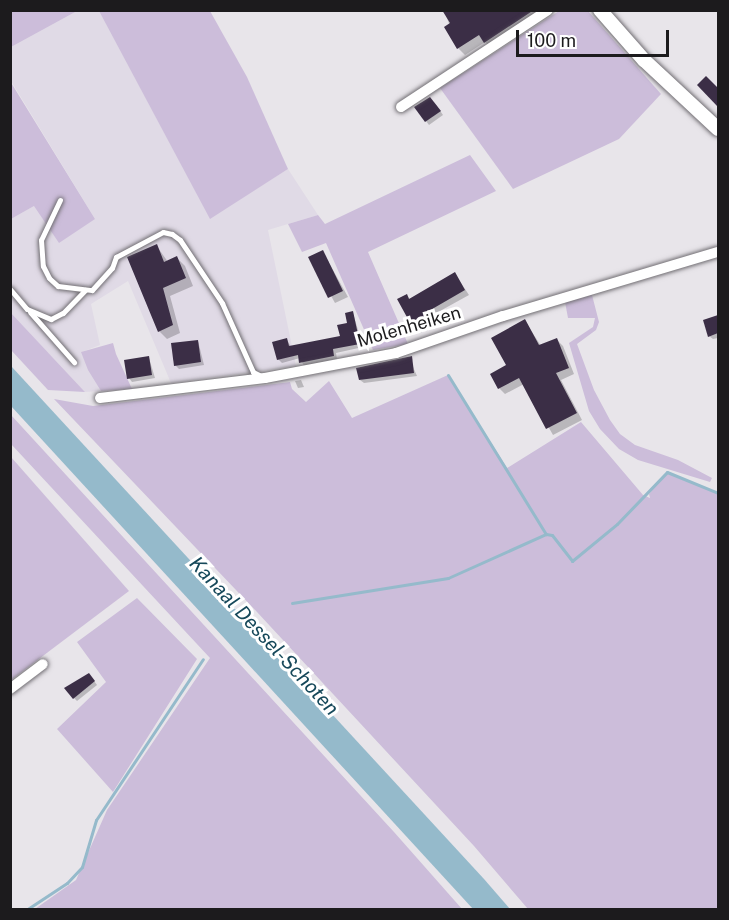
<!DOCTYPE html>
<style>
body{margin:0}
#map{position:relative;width:729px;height:920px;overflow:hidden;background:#e8e5ea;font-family:"Public Sans",sans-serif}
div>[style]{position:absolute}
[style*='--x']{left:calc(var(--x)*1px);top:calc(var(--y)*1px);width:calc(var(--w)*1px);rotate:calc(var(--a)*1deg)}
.built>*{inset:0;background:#e0dae6}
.green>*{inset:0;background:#ccbdda}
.water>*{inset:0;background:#95bacb}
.shadow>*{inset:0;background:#0003}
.stream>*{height:3px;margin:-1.5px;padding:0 1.5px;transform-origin:1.5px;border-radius:1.5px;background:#95bacb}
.building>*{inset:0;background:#3b2e46}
.roads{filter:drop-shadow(0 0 2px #716e73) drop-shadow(0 0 2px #716e73)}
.service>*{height:5px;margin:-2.5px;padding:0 2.5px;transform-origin:2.5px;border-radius:2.5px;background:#fff}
.minor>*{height:10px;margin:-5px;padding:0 5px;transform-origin:5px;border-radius:5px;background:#fff}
.tertiary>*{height:14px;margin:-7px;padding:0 7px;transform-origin:7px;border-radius:7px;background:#fff}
span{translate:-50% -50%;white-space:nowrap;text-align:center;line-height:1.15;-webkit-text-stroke:6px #fff;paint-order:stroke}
.street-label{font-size:18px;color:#1c1b1d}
.water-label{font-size:20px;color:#16485a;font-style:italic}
.frame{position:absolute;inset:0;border:12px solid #1c1b1d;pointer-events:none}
.scale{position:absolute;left:516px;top:30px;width:153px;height:27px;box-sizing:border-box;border:3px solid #1c1b1d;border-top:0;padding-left:8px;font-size:18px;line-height:21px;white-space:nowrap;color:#1c1b1d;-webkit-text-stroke:4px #fff;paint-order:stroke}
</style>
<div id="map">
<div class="built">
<i style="clip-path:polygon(77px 11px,99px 11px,210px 218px,288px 169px,318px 215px,268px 230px,296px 366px,171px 383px,128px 281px,91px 304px,100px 345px,82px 352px,101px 391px,85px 392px,11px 313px,11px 219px,34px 206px,95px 219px,11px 81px,11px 47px)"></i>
</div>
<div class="green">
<i style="clip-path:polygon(11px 10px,77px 10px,77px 11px,11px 47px)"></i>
<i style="clip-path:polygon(99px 11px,210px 11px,247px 77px,288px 169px,210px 219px)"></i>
<i style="clip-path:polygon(588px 11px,661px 94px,619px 139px,513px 189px,440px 88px,559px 11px)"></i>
<i style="clip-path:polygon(10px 81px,95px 219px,59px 243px,34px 206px,11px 219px)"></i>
<i style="clip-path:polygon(470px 155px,496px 191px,368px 252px,408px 344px,373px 350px,326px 243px,302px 252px,288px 224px,318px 215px,325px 224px)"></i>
<i style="clip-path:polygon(592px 295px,599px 322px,596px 330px,577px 344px,594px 390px,610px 420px,620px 434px,635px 445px,678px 460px,712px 478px,710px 482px,638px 460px,619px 449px,600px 429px,589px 411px,569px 343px,593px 327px,595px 318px,568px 318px,565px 302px)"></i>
<i style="clip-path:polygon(11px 313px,85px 392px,48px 390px,11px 350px)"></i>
<i style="clip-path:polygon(113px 343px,116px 354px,132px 389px,101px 391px,88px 370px,81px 352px)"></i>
<i style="clip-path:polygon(448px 375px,507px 468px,581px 422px,643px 495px,650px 498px,649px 494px,667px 472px,718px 493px,718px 909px,528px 909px,474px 846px,257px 612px,54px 399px,93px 406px,290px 382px,292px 389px,306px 402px,329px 381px,352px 418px)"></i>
<i style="clip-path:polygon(11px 415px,394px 832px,462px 909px,35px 909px,76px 880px,107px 810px,210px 658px,11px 444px)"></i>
<i style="clip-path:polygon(11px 457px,129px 591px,11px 680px,10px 680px)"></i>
<i style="clip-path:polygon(137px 598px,197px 659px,113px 792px,57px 729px,106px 682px,77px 642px)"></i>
</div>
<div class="water">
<i style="clip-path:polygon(11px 366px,484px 879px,510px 909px,473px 909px,11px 406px)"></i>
</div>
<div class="shadow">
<i style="clip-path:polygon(444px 10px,552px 10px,492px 49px,485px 42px,465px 55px,458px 48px)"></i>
<i style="clip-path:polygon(434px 102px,443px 115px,429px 125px,416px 108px)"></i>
<i style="clip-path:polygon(156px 245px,168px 262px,177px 258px,185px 266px,193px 286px,170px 296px,180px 333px,167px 339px,159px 331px)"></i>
<i style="clip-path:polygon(323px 252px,348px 297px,335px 303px,310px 258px)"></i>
<i style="clip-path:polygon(455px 274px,469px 295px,431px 316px,435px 325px,420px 333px,406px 295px,411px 300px)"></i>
<i style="clip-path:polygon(353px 313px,363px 347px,336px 353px,337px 359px,304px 366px,300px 358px,282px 363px,278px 359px,287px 340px,291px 347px,342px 337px)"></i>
<i style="clip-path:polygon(717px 317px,718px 338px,713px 339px,709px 336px)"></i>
<i style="clip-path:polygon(525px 321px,541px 346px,557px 340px,563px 346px,574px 374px,561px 380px,582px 420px,553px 435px,524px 384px,505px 394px,499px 388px)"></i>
<i style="clip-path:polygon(198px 341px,204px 365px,179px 369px,175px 365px)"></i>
<i style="clip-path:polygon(149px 358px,155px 378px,132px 382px,129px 378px)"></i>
<i style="clip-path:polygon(409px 358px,417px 376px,364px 383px,360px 380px)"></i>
<i style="clip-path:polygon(301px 380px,304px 387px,298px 388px,295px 381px)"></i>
<i style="clip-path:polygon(92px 678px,97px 685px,77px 701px,74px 698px)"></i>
</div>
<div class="stream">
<i style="--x:448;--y:375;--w:187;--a:58.4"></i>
<i style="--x:292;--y:603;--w:158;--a:-9.1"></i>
<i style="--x:448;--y:578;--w:107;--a:-24.2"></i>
<i style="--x:546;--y:534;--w:6;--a:9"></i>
<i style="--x:552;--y:535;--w:33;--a:52"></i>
<i style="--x:572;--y:561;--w:58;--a:-39.4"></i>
<i style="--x:617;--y:524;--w:72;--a:-46.1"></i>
<i style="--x:667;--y:472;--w:55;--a:22.4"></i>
<i style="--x:26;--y:910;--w:49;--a:-33.4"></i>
<i style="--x:67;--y:883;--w:22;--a:-47"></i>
<i style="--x:82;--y:867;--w:49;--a:-73.4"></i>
<i style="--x:96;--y:820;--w:193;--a:-56.4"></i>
</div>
<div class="building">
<i style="clip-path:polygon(442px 10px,534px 10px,484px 43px,479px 35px,457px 49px,444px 27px,450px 23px)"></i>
<i style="clip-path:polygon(706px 76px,718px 88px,718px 107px,697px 85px)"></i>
<i style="clip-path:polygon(430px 97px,441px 111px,425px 122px,414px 107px)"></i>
<i style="clip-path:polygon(157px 244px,164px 262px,177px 256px,186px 278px,163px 288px,173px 325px,158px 332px,127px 257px)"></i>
<i style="clip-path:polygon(323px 250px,343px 291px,328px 298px,308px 257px)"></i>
<i style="clip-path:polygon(455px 272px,465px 290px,427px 312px,432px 320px,414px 330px,397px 299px,407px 294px,409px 299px)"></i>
<i style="clip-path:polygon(353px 311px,360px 344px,333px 349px,334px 356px,299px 363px,298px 355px,277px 360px,272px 342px,287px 338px,289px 346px,340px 336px,337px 325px,347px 323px,345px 313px)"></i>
<i style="clip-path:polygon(718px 315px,718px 333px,708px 337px,703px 320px)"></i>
<i style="clip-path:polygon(525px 319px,539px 345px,557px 338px,569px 368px,556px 373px,577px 413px,546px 429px,519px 378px,498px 389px,490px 374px,506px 365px,491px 338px)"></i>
<i style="clip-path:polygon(198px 340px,201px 362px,174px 366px,171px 343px)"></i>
<i style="clip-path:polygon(149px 356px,152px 375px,127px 379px,124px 360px)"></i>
<i style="clip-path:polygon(412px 356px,414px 373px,359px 380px,356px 368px)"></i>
<i style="clip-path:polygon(89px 673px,95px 681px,73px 699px,64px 688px)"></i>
</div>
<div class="roads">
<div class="service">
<i style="--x:60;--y:200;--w:44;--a:115.4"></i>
<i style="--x:41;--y:240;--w:26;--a:86"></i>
<i style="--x:43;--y:266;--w:13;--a:63"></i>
<i style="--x:49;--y:278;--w:12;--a:42"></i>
<i style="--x:58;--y:286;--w:34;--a:7"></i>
<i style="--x:92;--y:290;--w:30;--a:-48"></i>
<i style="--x:112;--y:268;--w:12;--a:-70"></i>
<i style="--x:116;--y:257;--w:53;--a:-28"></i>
<i style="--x:163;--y:232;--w:9;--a:13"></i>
<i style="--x:172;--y:234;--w:10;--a:37"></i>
<i style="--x:180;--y:240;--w:76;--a:56.3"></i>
<i style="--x:222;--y:303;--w:76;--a:65.8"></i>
<i style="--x:253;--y:372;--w:9;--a:27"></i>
<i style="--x:10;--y:289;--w:26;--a:50"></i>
<i style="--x:27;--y:309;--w:26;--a:23"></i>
<i style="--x:51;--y:319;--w:13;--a:-27"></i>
<i style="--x:63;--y:313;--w:32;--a:-46"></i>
<i style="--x:30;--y:312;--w:67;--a:48.7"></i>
</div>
<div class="minor">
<i style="--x:401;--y:107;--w:176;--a:-33.4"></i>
<i style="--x:100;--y:398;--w:166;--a:-6.9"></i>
<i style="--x:265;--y:378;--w:133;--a:-10.8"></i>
<i style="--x:396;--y:353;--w:113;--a:-19.1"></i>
<i style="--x:503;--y:316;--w:224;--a:-16.6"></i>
<i style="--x:10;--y:689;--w:41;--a:-37.1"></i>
</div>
<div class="tertiary">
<i style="--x:600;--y:10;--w:67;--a:48.7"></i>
<i style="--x:644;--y:60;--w:101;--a:43"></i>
</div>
</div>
<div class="street-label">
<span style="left:409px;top:327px;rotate:-16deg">Molenheiken</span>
</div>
<div class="water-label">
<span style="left:264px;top:636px;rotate:47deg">Kanaal Dessel-Schoten</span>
</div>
<div class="frame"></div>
<div class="scale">100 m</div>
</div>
